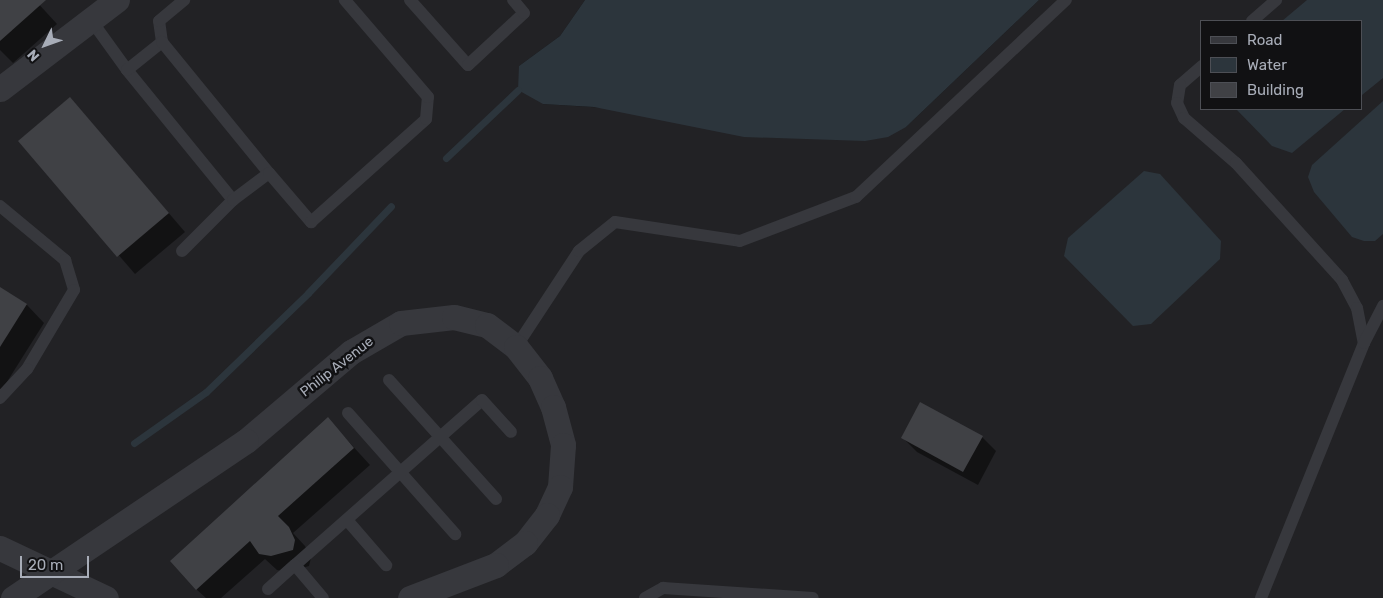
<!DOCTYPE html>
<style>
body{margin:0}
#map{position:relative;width:1383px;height:598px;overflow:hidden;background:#161618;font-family:Rubik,sans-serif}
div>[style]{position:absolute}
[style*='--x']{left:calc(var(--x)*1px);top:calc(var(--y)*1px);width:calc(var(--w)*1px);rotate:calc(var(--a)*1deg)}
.built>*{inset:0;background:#222225}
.water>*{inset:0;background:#2c353c}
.shadow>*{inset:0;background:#0007}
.stream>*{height:7px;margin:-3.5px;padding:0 3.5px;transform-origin:3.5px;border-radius:3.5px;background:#2c353c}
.building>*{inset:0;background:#404145}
.service>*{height:12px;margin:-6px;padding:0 6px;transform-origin:6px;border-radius:6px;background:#37383d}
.minor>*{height:25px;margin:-12.5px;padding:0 12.5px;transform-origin:12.5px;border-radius:12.5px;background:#37383d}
.minor-bridge>*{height:25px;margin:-12.5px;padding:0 12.5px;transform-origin:12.5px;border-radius:12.5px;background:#37383d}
span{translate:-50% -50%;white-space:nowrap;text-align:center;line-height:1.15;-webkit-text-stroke:5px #111113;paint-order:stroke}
.street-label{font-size:14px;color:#a8adb8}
.legend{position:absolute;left:1200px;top:20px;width:162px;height:90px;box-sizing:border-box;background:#111113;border:1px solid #4d4f55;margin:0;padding:6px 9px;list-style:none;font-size:15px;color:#a8adb8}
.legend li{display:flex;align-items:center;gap:10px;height:25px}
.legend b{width:25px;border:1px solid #4d4f55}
.north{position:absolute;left:20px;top:20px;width:50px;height:50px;-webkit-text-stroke:4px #111113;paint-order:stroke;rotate:228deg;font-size:14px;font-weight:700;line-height:20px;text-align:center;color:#a8adb8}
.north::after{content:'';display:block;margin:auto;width:18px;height:22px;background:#a8adb8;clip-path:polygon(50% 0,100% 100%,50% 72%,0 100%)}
.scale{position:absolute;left:20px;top:556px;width:69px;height:22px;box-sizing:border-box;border:2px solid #a8adb8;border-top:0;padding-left:6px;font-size:15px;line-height:18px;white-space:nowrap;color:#a8adb8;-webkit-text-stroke:4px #111113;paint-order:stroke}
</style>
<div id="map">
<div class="built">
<i style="clip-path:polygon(evenodd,0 0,585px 0,560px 36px,519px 66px,543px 104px,906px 127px,1039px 0,1383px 0,1383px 598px,0 598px,0 0,1202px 21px,1362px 21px,1362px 109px,1202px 109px,1202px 21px)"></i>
</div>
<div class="water">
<i style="clip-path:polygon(585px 0,1039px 0,906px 127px,888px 137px,865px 141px,744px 137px,594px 107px,543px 104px,518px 90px,519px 66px,560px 36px)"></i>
<i style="clip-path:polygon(1307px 0,1383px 0,1383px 78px,1362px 95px,1362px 21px,1282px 21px)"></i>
<i style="clip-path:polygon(1383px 101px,1383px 234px,1375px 241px,1364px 241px,1352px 237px,1314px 192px,1308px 177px,1312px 165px)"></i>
<i style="clip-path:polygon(1236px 109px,1345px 109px,1292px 153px,1272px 146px)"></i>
<i style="clip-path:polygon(1144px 171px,1160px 174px,1221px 241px,1220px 259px,1151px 324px,1133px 326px,1064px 256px,1068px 238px)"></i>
</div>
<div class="shadow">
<i style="clip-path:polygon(0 0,35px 0,57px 24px,13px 63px,0 50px)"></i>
<i style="clip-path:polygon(70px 98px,185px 232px,135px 274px,20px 141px)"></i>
<i style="clip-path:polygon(0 288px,27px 305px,44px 323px,0 393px)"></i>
<i style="clip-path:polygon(328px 419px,370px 465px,293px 533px,305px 546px,311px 558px,309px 566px,288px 572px,277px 570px,265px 559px,221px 598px,206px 598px,196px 589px)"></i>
<i style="clip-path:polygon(982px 437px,996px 451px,978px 485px,917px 452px,903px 438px)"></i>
</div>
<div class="stream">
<i style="--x:446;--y:158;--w:99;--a:-43.4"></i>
<i style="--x:134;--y:443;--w:88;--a:-35.3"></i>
<i style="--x:206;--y:392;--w:142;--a:-44.1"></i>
<i style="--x:308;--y:293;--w:120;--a:-46.3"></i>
</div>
<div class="building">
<i style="clip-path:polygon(0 0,46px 0,0 41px)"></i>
<i style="clip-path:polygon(70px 97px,169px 213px,117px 257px,18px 141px)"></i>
<i style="clip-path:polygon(0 287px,27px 304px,0 347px)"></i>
<i style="clip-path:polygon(920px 402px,983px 436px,963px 472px,901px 438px)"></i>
<i style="clip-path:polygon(328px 417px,354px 448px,278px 516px,289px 527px,295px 540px,293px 550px,271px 556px,259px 554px,250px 541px,196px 590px,170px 561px)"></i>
</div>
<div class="service">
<i style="--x:410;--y:0;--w:87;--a:48.3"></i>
<i style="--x:468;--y:65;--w:76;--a:-42.9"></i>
<i style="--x:524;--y:13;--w:17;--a:-130"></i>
<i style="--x:91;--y:20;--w:62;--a:54.2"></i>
<i style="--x:127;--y:70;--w:168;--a:50.8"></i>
<i style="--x:1252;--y:21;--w:32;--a:-41"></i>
<i style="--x:162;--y:42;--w:21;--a:-98"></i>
<i style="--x:159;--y:21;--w:33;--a:-40"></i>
<i style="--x:1202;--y:66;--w:29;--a:139"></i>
<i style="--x:1180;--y:85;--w:18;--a:99"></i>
<i style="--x:1177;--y:103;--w:17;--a:65"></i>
<i style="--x:1184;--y:118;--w:69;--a:40.9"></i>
<i style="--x:1236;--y:163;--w:158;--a:47.8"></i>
<i style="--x:1342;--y:280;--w:32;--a:62"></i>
<i style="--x:1357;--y:308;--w:36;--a:79"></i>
<i style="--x:127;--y:70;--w:45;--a:-38.7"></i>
<i style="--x:162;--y:42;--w:169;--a:50.8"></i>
<i style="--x:0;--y:206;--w:85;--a:39.7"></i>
<i style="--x:65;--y:260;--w:31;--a:73"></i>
<i style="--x:74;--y:290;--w:92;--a:120.7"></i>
<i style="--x:27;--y:369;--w:40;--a:133"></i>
<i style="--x:182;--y:251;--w:72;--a:-45"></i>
<i style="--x:233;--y:200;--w:45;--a:-36.9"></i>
<i style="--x:269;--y:173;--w:65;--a:49.4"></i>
<i style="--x:311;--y:222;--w:154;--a:-41.8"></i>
<i style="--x:426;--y:119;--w:22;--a:-85"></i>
<i style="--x:428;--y:97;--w:128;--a:-130.6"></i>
<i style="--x:516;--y:347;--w:115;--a:-56.7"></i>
<i style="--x:579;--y:251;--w:46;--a:-38.9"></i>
<i style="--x:615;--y:222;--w:126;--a:8.6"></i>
<i style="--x:740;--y:241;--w:124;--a:-20.8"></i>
<i style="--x:856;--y:197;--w:288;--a:-43.2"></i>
<i style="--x:389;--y:380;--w:160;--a:48"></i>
<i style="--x:348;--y:413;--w:162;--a:48.5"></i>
<i style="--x:347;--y:520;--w:60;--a:49.1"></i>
<i style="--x:295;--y:565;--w:249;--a:-41.4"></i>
<i style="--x:482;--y:400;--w:43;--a:47.8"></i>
<i style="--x:268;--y:589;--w:36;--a:-42"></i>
<i style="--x:295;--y:565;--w:43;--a:49.7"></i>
<i style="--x:645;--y:598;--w:21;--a:-29"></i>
<i style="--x:663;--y:588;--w:150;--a:3.8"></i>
<i style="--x:1261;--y:598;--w:275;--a:-68"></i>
<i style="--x:1364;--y:343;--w:42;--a:-62.8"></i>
</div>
<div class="minor">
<i style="--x:0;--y:89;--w:147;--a:-37.3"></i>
<i style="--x:246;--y:441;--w:138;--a:-40.3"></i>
<i style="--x:351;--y:352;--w:58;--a:-30.1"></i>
<i style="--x:401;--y:323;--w:53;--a:-6.5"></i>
<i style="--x:454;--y:317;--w:34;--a:14"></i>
<i style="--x:487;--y:325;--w:36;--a:37"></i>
<i style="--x:516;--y:347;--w:39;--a:52"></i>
<i style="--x:540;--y:378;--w:32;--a:66"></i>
<i style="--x:553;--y:407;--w:39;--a:75"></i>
<i style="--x:563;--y:445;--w:42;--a:94.1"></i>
<i style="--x:560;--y:487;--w:31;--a:115"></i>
<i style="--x:547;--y:515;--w:36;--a:128"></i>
<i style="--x:525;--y:543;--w:36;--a:143"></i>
<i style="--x:496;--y:565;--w:92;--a:159"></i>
<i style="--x:0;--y:548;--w:117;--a:25.3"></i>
</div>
<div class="minor-bridge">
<i style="--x:13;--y:598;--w:281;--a:-34"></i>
</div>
<div class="street-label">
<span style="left:337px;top:367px;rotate:-38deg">Philip Avenue</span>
</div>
<ul class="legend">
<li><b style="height:6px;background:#37383d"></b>Road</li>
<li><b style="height:14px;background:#2c353c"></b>Water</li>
<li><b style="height:14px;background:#404145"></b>Building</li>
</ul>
<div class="north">N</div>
<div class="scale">20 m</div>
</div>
